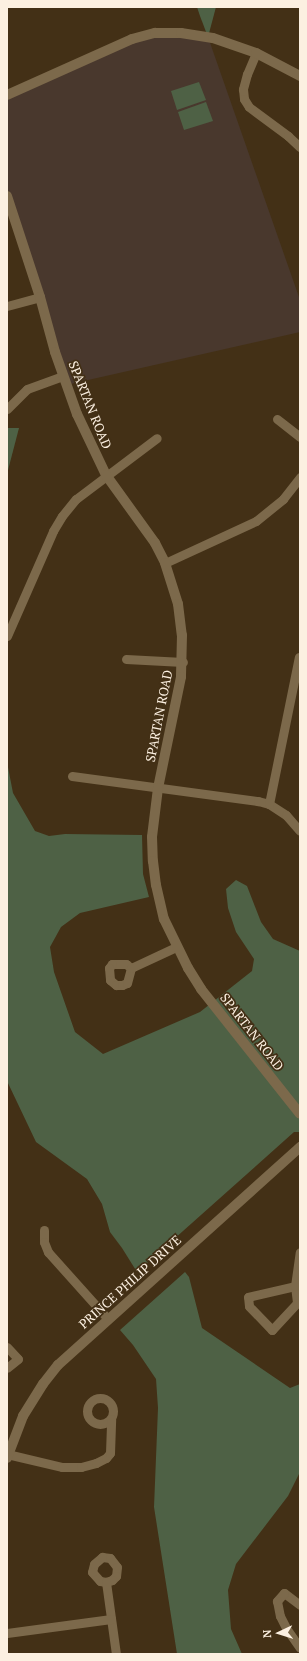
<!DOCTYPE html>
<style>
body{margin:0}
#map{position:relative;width:307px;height:1661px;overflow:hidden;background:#433016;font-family:"PT Serif",serif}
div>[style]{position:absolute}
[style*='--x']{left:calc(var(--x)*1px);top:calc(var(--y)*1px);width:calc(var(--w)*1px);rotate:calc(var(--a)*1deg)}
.education>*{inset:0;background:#49382d}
.green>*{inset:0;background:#4e6145}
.minor>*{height:9px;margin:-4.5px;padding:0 4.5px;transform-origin:4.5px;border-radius:4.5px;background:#7c694b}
.minor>.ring{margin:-4.5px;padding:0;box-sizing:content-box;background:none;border:9px solid #7c694b;border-radius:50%}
.tertiary>*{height:10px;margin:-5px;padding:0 5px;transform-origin:5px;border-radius:5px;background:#7c694b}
span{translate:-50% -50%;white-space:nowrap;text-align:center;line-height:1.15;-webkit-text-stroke:3.5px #433016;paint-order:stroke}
.street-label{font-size:13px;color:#fcf0e1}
.frame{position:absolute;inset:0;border:8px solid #fcf0e1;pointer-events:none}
.north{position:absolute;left:259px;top:1613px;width:40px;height:40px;-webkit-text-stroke:3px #433016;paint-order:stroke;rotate:266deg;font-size:11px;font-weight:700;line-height:16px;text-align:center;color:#fcf0e1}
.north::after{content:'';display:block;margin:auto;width:14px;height:18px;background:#fcf0e1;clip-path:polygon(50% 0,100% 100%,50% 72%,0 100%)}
</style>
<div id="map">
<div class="education">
<i style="clip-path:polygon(155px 33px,208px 37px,300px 300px,300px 332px,66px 385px,7px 189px,7px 95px)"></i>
</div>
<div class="green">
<i style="clip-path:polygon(197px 7px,216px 7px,208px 37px,200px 16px)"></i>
<i style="clip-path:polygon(199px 82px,206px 100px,177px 110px,171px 91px)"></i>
<i style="clip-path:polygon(206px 102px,213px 121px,184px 130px,178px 112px)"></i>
<i style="clip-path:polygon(7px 428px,19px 428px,7px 474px)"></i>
<i style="clip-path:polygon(7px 762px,13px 793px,35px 831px,49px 836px,65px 834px,142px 835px,143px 874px,149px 897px,80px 913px,61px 927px,50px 947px,54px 972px,75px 1032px,103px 1054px,200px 1012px,252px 971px,254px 959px,236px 932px,228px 908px,226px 889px,236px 880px,247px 886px,261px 922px,273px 939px,300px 951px,300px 1132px,294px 1132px,137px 1272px,122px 1248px,110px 1232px,102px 1204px,87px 1179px,36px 1142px,7px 1081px)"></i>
<i style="clip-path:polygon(185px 1272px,189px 1277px,202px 1328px,290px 1388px,300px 1384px,300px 1472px,288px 1496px,236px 1564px,228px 1590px,231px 1629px,242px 1654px,177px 1654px,154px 1507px,158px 1408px,156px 1379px,133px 1345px,120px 1330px)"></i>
</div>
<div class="minor">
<i style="--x:256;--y:53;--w:23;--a:113"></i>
<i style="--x:247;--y:74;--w:16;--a:105"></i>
<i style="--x:243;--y:89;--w:10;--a:84"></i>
<i style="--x:244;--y:99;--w:9;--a:58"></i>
<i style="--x:249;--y:107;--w:49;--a:36.6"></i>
<i style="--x:288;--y:136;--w:16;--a:43"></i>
<i style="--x:7;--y:306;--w:34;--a:-15"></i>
<i style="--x:7;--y:409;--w:28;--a:-45"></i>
<i style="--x:27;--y:389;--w:38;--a:-20"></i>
<i style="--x:277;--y:419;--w:29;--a:38"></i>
<i style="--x:165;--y:563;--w:100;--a:-24.8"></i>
<i style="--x:256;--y:521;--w:35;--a:-39"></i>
<i style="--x:283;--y:499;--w:28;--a:-52"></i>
<i style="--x:7;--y:636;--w:115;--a:-66.3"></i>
<i style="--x:53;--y:531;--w:17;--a:-59"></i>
<i style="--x:62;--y:516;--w:22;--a:-51"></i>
<i style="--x:76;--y:499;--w:101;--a:-37"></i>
<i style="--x:126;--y:659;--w:57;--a:3"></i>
<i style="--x:72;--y:776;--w:188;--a:7.7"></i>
<i style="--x:258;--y:801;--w:11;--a:15"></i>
<i style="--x:269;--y:804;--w:20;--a:33"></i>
<i style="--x:286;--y:815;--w:21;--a:49"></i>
<i style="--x:269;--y:804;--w:150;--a:-78.5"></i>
<i style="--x:131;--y:968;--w:6;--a:-141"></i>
<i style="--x:126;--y:964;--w:14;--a:180"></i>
<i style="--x:112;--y:964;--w:5;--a:127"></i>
<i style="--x:109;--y:968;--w:12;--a:85"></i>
<i style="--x:110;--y:980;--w:8;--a:40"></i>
<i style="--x:116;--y:985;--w:6;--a:0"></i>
<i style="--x:122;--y:985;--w:5;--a:-22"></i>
<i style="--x:127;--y:983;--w:16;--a:-75"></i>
<i style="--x:131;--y:968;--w:50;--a:-25"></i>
<i style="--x:44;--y:1230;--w:12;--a:90"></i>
<i style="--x:44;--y:1242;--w:11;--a:68"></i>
<i style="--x:48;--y:1252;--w:90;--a:48.2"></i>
<i style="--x:295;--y:1286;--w:17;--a:83"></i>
<i style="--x:297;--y:1303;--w:37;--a:133"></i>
<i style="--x:272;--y:1330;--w:33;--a:-134"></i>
<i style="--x:249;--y:1306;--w:9;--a:-96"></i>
<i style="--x:248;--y:1297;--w:48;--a:-13.2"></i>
<i style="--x:295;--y:1286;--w:34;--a:-82"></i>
<i style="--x:7;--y:1347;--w:16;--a:47"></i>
<i style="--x:18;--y:1359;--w:14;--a:141"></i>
<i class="ring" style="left:87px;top:1398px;width:17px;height:17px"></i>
<i style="--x:7;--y:1454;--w:57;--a:13.3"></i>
<i style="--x:62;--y:1467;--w:19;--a:0"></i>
<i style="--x:81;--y:1467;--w:16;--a:-15"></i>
<i style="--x:96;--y:1463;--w:11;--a:-27"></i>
<i style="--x:106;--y:1458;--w:6;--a:-51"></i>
<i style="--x:110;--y:1453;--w:34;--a:-88"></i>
<i style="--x:106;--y:1582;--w:6;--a:-171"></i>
<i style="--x:100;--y:1581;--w:12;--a:-132"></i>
<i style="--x:92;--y:1572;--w:8;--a:-76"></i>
<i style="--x:94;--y:1564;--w:11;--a:-41"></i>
<i style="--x:102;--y:1557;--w:8;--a:7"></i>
<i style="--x:110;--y:1558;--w:11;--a:52"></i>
<i style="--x:117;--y:1567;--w:9;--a:96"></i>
<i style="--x:116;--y:1576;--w:6;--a:135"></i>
<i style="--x:112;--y:1580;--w:6;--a:162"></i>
<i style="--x:106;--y:1582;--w:73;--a:82.1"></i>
<i style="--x:300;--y:1605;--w:20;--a:-143"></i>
<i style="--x:284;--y:1593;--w:11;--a:131"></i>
<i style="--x:277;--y:1601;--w:15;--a:79"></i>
<i style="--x:280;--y:1616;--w:13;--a:63"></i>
<i style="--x:286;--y:1628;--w:24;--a:55"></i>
<i style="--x:7;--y:1633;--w:105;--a:-7.7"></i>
</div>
<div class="tertiary">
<i style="--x:7;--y:95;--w:137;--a:-24.1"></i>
<i style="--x:132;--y:39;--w:24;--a:-15"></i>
<i style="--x:155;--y:33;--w:26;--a:0"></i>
<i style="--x:181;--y:33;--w:32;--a:9"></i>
<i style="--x:213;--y:38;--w:46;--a:19.2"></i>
<i style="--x:256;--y:53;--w:50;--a:27.6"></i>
<i style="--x:7;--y:196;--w:106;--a:71.9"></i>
<i style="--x:40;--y:297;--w:57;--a:74.7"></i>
<i style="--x:55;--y:352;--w:66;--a:70.5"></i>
<i style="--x:77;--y:414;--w:68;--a:64.6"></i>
<i style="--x:106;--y:475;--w:84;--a:54.2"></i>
<i style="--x:155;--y:543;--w:22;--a:63"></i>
<i style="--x:165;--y:563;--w:43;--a:72.4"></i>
<i style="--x:178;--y:604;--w:31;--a:83"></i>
<i style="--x:182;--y:635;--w:42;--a:91.4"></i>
<i style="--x:181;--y:677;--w:113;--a:101.7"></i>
<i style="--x:158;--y:788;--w:49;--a:97"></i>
<i style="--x:152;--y:837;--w:24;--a:88"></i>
<i style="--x:153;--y:861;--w:24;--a:83"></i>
<i style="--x:156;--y:885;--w:35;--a:77"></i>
<i style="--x:164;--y:919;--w:55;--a:63.9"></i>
<i style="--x:188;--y:968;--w:25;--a:58"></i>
<i style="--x:201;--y:989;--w:159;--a:51.6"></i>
<i style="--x:7;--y:1458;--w:45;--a:-69.1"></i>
<i style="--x:23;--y:1416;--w:38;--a:-58"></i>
<i style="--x:43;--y:1384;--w:24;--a:-52"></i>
<i style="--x:58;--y:1365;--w:326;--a:-42"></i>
</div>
<div class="street-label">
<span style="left:90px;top:405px;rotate:68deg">SPARTAN ROAD</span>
<span style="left:159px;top:716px;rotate:-79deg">SPARTAN ROAD</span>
<span style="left:252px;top:1032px;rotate:52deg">SPARTAN ROAD</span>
<span style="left:130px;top:1282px;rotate:-42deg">PRINCE PHILIP DRIVE</span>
</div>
<div class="frame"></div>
<div class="north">N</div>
</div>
